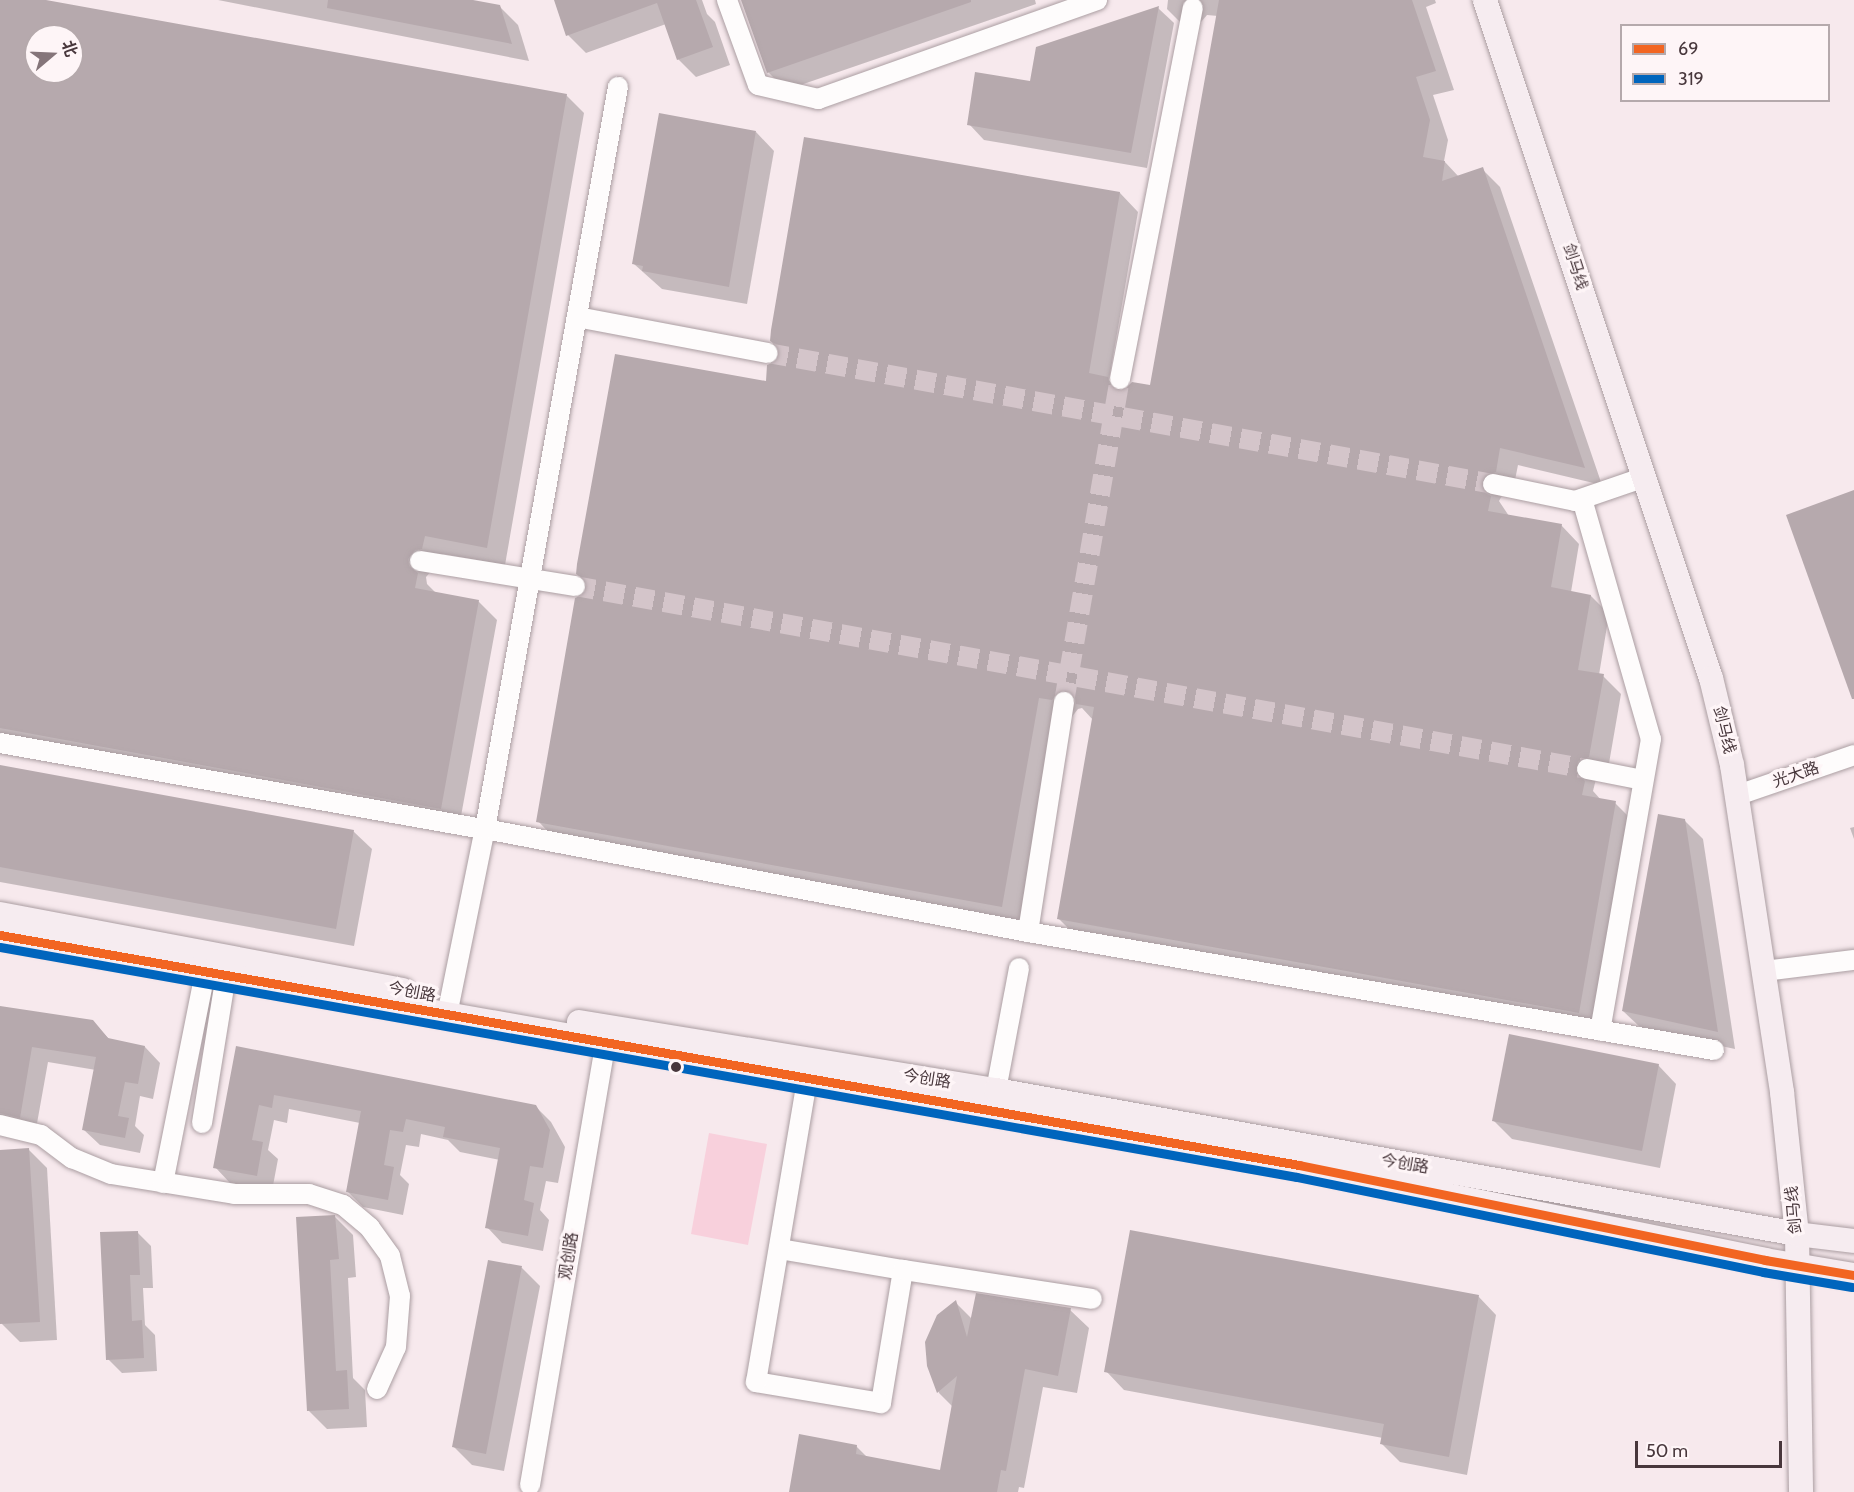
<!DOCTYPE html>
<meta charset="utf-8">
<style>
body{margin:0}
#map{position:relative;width:1854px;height:1492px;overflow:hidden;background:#f7e9ed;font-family:Cabin,"Noto Sans SC",sans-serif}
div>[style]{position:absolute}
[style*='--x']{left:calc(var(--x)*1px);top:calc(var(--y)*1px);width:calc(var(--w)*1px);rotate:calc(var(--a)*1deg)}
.green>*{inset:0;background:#f8d0dc}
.shadow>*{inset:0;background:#0003}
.building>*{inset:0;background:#b6a9ad}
.minor-tunnel>*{height:20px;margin-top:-10px;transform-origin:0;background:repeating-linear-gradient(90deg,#d4c5ca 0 20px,transparent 0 30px)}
.roads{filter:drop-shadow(0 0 2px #ab9ea2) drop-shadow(0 0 2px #ab9ea2)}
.minor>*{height:20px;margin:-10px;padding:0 10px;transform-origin:10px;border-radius:10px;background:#fefcfc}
.major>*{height:24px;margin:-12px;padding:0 12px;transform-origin:12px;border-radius:12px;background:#f6ecf0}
.bus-1>*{height:9px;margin:-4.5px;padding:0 4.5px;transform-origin:4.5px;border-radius:4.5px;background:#f26522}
.bus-2>*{height:9px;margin:-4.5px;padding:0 4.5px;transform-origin:4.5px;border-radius:4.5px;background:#0065bd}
.dots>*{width:16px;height:16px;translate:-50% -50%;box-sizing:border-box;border:3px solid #fef5f7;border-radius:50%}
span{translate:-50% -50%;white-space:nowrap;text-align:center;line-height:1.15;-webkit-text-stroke:6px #fef5f7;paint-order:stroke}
.street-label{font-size:16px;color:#48373c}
.legend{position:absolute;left:1620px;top:24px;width:210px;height:78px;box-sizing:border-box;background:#fef5f7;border:2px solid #b5a9ac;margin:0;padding:8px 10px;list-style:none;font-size:18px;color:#48373c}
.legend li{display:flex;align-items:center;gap:12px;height:30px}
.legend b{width:30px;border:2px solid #b5a9ac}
.north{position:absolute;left:24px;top:24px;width:60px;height:60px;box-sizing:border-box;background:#fef5f7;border:2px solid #b5a9ac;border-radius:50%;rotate:71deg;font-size:16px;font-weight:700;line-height:24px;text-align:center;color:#48373c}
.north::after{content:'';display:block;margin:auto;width:21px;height:27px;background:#85757a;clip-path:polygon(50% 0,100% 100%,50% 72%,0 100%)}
.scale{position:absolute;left:1635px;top:1441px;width:147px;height:27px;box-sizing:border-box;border:3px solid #48373c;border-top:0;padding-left:8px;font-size:18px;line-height:21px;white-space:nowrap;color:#48373c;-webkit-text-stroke:4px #fef5f7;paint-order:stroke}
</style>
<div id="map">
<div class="green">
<i style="clip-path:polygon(709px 1133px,767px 1144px,748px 1245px,691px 1234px)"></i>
</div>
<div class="shadow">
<i style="clip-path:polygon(evenodd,0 0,37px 0,566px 95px,584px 113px,505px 565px,443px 554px,440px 567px,434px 568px,426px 577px,427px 584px,436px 593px,478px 601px,497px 620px,459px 827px,0 742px,0 0,36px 36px,72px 36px,72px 72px,36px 72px,36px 36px)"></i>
<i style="clip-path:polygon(218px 0,466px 0,500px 7px,518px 25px,529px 61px)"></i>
<i style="clip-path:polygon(555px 0,702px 0,707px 14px,715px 22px,730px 65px,696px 77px,678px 59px,666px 24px,586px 53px,568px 35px)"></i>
<i style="clip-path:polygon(743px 0,1035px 0,1036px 4px,786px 90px,767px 71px)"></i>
<i style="clip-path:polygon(1168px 0,1435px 0,1436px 3px,1426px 7px,1454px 90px,1433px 95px,1448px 140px,1444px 161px,1459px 177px,1482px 169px,1500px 187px,1602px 485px,1518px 465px,1513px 490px,1503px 494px,1499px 501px,1509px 516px,1561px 525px,1579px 544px,1571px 592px,1591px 596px,1609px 614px,1599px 675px,1603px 676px,1621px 694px,1607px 775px,1596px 779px,1593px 791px,1602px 801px,1615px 803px,1633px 821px,1597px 1030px,1077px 937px,1058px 918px,1093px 720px,1082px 708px,1078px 709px,1071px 718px,1020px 924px,556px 840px,538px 821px,588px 589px,588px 583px,578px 573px,767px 383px,781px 355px,771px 341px,805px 138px,1120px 193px,1138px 212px,1109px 380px,1121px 392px,1152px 387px,1218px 16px,1207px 15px,1201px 22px,1185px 27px,1167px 9px)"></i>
<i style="clip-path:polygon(1158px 8px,1174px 23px,1147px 168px,984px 140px,969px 124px,1031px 83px)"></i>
<i style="clip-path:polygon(756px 132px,774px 151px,747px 304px,662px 289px,634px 264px)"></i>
<i style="clip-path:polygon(0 766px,353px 831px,372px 849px,354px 946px,0 882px)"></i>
<i style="clip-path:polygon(1685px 821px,1703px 839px,1735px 1049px,1642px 1029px,1623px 1011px)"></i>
<i style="clip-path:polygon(1854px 827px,1854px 839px,1850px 828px)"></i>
<i style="clip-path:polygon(0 1007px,92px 1021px,111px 1041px,145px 1047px,160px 1063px,153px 1099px,140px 1096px,135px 1126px,144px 1135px,140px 1153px,100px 1145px,84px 1130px,96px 1070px,48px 1062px,36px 1129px,0 1121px)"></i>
<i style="clip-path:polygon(237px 1048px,535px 1106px,551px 1122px,565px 1147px,558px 1183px,546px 1181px,540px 1210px,549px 1220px,543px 1251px,502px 1243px,487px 1227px,500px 1160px,460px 1152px,448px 1140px,421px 1134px,419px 1147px,406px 1145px,400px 1175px,409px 1184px,403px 1215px,363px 1207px,347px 1191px,360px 1123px,289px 1109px,287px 1123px,274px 1120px,268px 1150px,278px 1159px,272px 1191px,230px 1183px,215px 1167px)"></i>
<i style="clip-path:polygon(1658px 1065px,1676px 1084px,1660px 1168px,1512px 1139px,1493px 1120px)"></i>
<i style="clip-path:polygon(29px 1150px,47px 1168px,57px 1340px,20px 1342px,2px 1324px,0 1152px)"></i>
<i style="clip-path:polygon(334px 1216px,353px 1235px,356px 1277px,348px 1278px,353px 1378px,365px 1390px,367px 1427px,327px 1429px,309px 1411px)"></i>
<i style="clip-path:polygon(137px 1232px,151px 1246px,153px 1288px,143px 1288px,145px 1325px,155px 1335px,157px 1371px,122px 1373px,108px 1359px)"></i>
<i style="clip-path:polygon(489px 1261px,522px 1268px,540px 1286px,504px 1471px,472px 1465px,453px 1446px)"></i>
<i style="clip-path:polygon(1478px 1296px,1496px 1315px,1467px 1475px,1400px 1462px,1382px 1444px,1383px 1438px,1124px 1390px,1106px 1371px)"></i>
<i style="clip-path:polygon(955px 1302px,972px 1319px,1070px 1310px,1089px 1328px,1077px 1393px,1043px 1387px,1024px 1488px,1019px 1487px,1018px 1492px,791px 1492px,856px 1446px,868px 1458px,941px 1471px,953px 1407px,939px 1393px,928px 1365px)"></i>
</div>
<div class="building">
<i style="clip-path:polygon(evenodd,0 0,46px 0,567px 94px,487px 548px,425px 536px,422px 549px,415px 550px,408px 559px,409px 566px,418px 573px,415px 588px,479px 600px,441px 809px,0 728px,0 0,36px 36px,72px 36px,72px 72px,36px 72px,36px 36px)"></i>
<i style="clip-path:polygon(328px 0,473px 0,500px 5px,512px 44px,327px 8px)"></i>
<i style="clip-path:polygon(554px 0,696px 0,713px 47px,677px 60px,657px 3px,566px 36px)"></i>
<i style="clip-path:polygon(741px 0,971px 0,971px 2px,767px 73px)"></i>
<i style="clip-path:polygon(1219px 0,1412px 0,1436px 71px,1416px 77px,1430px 120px,1423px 157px,1445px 161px,1442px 181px,1483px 167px,1585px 468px,1500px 448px,1496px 472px,1484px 476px,1481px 482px,1485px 493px,1491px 496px,1488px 511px,1562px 524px,1551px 587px,1591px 595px,1578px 670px,1604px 674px,1589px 757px,1578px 761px,1576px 772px,1585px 781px,1582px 795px,1616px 801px,1579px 1013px,1057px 919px,1094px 707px,1076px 704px,1075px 697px,1066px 690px,1059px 691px,1052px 700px,1039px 698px,1002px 907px,536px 822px,575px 598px,584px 594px,587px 588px,586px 581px,576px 574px,577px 564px,615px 354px,766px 381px,767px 365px,777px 361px,780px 355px,776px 344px,770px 341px,771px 330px,804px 137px,1120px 192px,1089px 373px,1108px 377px,1109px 383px,1117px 391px,1124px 390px,1132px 382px,1150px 385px)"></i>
<i style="clip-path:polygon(1159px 6px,1131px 153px,967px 125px,975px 72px,1030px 81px,1036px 47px)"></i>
<i style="clip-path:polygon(659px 113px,756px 131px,729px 287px,642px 271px,643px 266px,632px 264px)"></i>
<i style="clip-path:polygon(1854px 490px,1854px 699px,1852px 699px,1786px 515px)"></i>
<i style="clip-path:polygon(0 765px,354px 830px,336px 929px,0 867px)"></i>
<i style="clip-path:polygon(1658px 814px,1685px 819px,1718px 1032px,1622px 1011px)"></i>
<i style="clip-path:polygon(0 1006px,93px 1020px,108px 1038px,145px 1046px,138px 1084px,125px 1082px,118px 1116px,129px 1118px,125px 1138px,82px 1130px,96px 1057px,32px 1047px,20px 1118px,0 1113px)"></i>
<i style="clip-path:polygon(1509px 1034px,1659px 1064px,1642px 1151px,1492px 1121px)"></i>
<i style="clip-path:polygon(236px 1046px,536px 1105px,550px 1130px,543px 1168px,530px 1166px,524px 1200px,534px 1203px,528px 1236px,485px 1228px,500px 1148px,443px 1137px,445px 1127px,406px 1119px,403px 1132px,390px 1130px,384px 1165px,394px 1167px,388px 1200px,346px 1192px,361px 1111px,274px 1095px,272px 1108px,259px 1105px,252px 1140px,263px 1142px,257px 1176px,213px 1168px)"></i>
<i style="clip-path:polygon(29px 1148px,40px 1322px,0 1324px,0 1150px)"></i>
<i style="clip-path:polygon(335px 1215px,339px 1259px,330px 1260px,336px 1371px,347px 1370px,349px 1409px,307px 1411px,296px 1217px)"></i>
<i style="clip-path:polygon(1130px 1230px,1479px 1295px,1449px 1457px,1380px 1444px,1384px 1424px,1104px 1372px)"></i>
<i style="clip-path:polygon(138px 1231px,140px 1275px,130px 1275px,132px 1321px,142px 1320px,144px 1358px,106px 1360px,100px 1232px)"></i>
<i style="clip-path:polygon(488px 1260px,522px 1266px,486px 1454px,452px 1447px)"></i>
<i style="clip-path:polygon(976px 1293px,1071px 1308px,1058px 1376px,1025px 1369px,1006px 1471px,1001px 1470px,997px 1492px,789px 1492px,799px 1434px,857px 1445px,856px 1454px,940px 1470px,957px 1376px,937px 1393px,927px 1366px,925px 1342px,937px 1315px,956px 1300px,967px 1337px)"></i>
</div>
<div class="minor-tunnel">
<i style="--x:768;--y:353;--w:737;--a:10.24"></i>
<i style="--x:575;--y:586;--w:1028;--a:10.25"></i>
<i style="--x:1064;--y:702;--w:328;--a:-80.2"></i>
</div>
<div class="roads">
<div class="minor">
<i style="--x:727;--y:0;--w:90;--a:70"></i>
<i style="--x:758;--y:85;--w:62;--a:13.1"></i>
<i style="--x:818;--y:99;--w:296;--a:-19.5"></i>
<i style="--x:577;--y:317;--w:194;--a:10.7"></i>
<i style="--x:1120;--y:379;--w:378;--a:-78.9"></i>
<i style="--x:1493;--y:484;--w:84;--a:11.7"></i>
<i style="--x:1575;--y:501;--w:74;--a:-18.9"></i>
<i style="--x:1582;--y:499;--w:250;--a:74"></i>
<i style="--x:1651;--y:739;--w:296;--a:99.9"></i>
<i style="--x:420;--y:561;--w:157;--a:9.2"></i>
<i style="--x:0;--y:743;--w:493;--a:10.1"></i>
<i style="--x:485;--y:829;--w:553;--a:10.74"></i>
<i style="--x:1028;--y:932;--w:696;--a:9.76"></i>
<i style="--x:1587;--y:769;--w:57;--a:11.1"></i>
<i style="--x:1738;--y:795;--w:123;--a:-19"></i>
<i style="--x:1028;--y:932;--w:233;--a:-81.1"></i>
<i style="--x:1764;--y:971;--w:91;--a:-7"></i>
<i style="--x:447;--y:1015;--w:190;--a:-78.5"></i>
<i style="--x:485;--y:829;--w:754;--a:-79.84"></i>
<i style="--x:996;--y:1090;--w:124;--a:-79.3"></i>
<i style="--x:202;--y:1123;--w:150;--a:-80.8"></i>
<i style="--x:0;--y:1125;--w:42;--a:13.7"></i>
<i style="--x:41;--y:1135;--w:39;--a:37"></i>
<i style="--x:72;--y:1158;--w:42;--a:22.3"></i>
<i style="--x:111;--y:1174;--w:125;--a:9.2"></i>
<i style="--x:234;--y:1194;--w:75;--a:0"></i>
<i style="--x:309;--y:1194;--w:36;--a:18"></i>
<i style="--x:343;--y:1205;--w:35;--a:40"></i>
<i style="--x:370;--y:1228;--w:34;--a:54"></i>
<i style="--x:390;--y:1256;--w:41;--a:76"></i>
<i style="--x:400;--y:1296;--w:51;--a:94.5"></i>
<i style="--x:396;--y:1347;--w:46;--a:114.3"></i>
<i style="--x:163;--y:1183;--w:215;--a:-78.7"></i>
<i style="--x:780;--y:1249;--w:125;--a:9.7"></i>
<i style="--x:903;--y:1270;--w:135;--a:99.4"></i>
<i style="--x:881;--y:1403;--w:127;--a:-170.5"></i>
<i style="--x:756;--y:1382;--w:307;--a:-80.4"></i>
<i style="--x:903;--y:1270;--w:191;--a:8.7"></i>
<i style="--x:530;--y:1485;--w:463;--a:-80.3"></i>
</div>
<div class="major">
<i style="--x:1485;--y:0;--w:715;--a:71.57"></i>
<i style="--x:1711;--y:678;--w:89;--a:76.4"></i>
<i style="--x:1732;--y:765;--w:331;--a:81.3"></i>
<i style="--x:1782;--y:1092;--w:143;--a:84"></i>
<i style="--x:1797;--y:1234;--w:258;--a:89.1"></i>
<i style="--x:0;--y:914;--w:410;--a:10.7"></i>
<i style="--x:0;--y:935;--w:1319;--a:10.04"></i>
<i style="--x:1299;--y:1165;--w:476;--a:11.5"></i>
<i style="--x:1765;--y:1260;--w:90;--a:9.6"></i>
<i style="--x:579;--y:1022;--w:423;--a:9.3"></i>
<i style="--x:996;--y:1090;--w:814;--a:10.19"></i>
<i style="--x:1797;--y:1234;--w:57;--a:7"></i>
</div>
</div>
<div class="bus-1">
<i style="--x:0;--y:935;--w:1319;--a:10.04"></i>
<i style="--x:1299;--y:1165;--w:476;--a:11.5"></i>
<i style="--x:1765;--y:1260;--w:90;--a:9.6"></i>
</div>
<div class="bus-2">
<i style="--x:0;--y:947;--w:1317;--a:10.06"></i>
<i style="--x:1297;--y:1177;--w:476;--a:11.5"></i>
<i style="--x:1763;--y:1272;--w:90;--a:9.6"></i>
</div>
<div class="dots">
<i style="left:676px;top:1067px;background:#48373c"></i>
</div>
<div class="street-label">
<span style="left:1575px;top:267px;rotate:72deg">剑马线</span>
<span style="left:1724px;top:730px;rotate:76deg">剑马线</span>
<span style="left:1796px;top:775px;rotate:-19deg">光大路</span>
<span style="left:412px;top:992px;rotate:11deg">今创路</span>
<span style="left:927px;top:1079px;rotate:9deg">今创路</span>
<span style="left:1405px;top:1164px;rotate:10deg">今创路</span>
<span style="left:1794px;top:1210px;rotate:-95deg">剑马线</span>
<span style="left:569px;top:1256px;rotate:-81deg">观创路</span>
</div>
<ul class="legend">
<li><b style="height:8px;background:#f26522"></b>69</li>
<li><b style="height:8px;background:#0065bd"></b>319</li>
</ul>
<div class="north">北</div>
<div class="scale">50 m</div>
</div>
